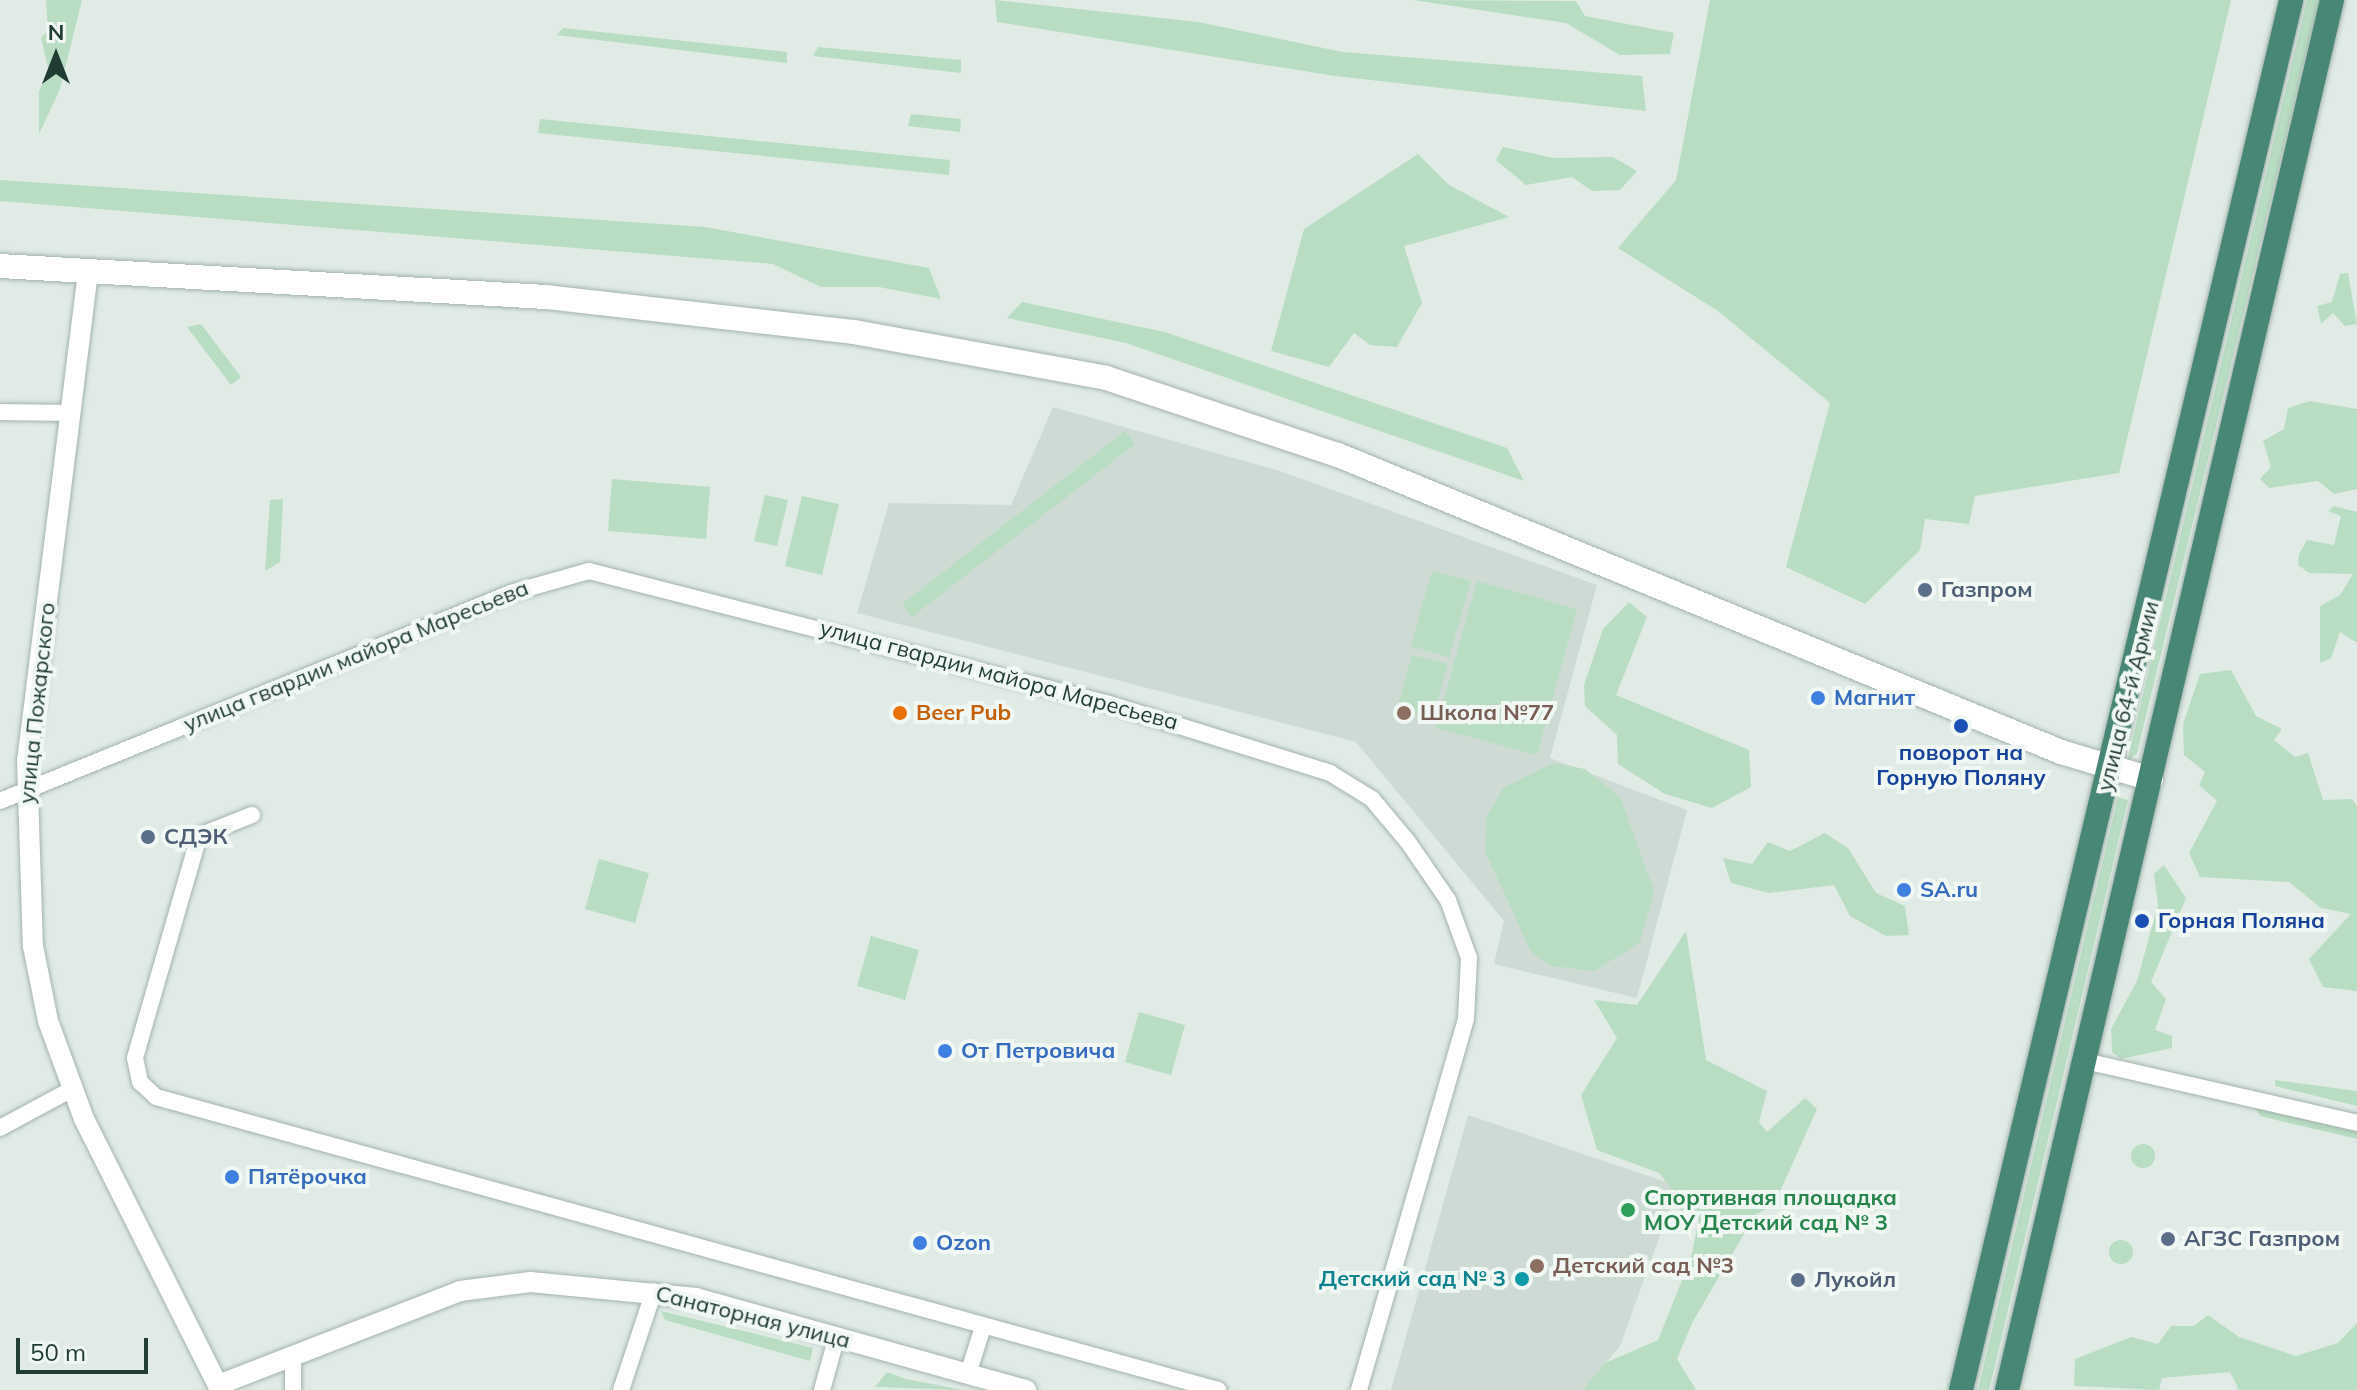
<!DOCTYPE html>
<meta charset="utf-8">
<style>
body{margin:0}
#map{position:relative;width:2357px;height:1390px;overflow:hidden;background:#e0ebe6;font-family:Mulish,sans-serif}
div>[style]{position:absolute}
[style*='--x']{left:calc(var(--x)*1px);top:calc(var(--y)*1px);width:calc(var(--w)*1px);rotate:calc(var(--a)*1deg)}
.built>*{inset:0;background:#cedbd5}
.green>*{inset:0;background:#b8ddc2}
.round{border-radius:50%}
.roads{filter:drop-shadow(0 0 2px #a3b3ad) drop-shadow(0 0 2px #a3b3ad)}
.minor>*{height:16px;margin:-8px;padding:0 8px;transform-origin:8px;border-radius:8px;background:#fff}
.tertiary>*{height:20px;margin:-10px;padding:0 10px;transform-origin:10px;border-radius:10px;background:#fff}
.secondary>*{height:24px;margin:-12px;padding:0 12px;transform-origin:12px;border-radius:12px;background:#fff}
.trunk>*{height:24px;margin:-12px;padding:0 12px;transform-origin:12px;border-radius:12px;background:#488676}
.dots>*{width:22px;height:22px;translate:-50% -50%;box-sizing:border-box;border:4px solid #f1f8f4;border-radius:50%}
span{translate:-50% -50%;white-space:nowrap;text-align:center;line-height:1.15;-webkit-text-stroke:8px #f1f8f4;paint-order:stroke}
.service-label{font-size:22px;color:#4e5e75;font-weight:700}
.left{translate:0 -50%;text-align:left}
.street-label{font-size:22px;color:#203c34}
.shop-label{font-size:22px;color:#366cbe;font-weight:700}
.food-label{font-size:22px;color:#c56008;font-weight:700}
.education-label{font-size:22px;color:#785e54;font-weight:700}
.transit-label{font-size:22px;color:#164399;font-weight:700}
.leisure-label{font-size:22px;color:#27864d;font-weight:700}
.culture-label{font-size:22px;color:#0d838f;font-weight:700}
.right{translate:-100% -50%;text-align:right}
.north{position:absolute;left:16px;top:16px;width:80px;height:80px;-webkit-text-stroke:6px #f1f8f4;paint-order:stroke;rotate:0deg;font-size:22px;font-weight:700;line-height:32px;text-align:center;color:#203c34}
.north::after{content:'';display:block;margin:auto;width:28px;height:36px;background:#203c34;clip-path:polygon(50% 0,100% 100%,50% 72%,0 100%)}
.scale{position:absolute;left:16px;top:1338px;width:132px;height:36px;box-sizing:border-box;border:4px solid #203c34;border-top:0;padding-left:10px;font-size:24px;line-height:28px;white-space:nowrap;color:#203c34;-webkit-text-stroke:6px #f1f8f4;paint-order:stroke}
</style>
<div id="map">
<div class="built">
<i style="clip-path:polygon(1053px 407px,1280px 471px,1597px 585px,1550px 758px,1687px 810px,1637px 998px,1494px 964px,1504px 921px,1356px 742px,857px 613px,889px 503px,1011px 505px)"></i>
<i style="clip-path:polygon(1468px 1115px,1678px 1186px,1620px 1346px,1584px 1390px,1391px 1390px)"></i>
</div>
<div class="green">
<i style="clip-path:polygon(46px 0,82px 0,60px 89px,39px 134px,39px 91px,49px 71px,41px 38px,48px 30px)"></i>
<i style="clip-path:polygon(995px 0,1198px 22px,1343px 52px,1642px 76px,1646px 111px,1335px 76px,997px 22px)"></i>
<i style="clip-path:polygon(1413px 0,1576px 1px,1585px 16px,1674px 33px,1670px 54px,1620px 55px,1566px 23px)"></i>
<i style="clip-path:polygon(1710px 0,2231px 0,2119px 473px,1975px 496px,1969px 524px,1925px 519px,1920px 550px,1865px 604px,1786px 567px,1830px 403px,1718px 311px,1618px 248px,1676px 180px)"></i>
<i style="clip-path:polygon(2307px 0,2319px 0,2137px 753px,2127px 762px)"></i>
<i style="clip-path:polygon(563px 28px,787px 52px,787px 63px,557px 35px)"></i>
<i style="clip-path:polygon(818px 47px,961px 60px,961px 73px,813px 56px)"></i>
<i style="clip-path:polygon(911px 114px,961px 119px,960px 132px,908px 126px)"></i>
<i style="clip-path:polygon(540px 119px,950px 160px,949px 175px,538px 133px)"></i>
<i style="clip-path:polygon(1503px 147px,1553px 158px,1613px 157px,1637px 171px,1620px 190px,1592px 191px,1572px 177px,1526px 185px,1496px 160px)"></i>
<i style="clip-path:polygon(1418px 154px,1449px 185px,1509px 217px,1404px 246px,1422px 303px,1397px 347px,1370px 345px,1354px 333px,1329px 367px,1271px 351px,1304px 229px)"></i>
<i style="clip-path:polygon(0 180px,705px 227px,929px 268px,941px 299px,879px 287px,821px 287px,773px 264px,0 201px)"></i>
<i style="clip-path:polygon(2348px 273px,2357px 324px,2345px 326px,2333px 313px,2321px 324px,2317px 306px,2332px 302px,2340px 274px)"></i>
<i style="clip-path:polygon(1022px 302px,1165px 332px,1507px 448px,1524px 481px,1126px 343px,1007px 318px)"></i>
<i style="clip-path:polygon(201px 324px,241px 377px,231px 385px,187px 327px)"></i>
<i style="clip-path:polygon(2310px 401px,2357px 409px,2357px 489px,2334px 494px,2318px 481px,2269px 488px,2260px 479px,2271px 467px,2263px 441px,2284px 429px,2288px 408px)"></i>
<i style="clip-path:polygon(1125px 431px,1135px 444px,912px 617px,902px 604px)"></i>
<i style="clip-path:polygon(612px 479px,710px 487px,706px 539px,608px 531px)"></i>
<i style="clip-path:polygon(765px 495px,788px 500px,777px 546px,754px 541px)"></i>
<i style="clip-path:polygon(802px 496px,839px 504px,822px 575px,785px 566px)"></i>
<i style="clip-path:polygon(283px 499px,280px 562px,265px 571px,270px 500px)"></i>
<i style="clip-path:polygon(2334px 506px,2357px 512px,2357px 643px,2340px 632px,2331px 658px,2320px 663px,2320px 606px,2340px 595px,2353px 574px,2309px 573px,2298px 565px,2299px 554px,2307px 540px,2334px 545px,2341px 516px,2328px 511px)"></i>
<i style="clip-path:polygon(1432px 571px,1471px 581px,1449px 657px,1411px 646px)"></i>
<i style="clip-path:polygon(1477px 581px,1577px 609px,1537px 755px,1436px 728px)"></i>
<i style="clip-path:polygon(1629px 602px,1647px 617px,1616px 695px,1749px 750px,1751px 787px,1712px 808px,1665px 794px,1618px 764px,1617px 735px,1585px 706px,1584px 685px,1603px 629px)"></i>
<i style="clip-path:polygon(1412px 655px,1448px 664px,1432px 719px,1397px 710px)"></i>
<i style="clip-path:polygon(2231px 670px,2256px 716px,2282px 729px,2274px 740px,2295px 757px,2308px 753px,2323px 800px,2352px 799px,2357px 806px,2357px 991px,2323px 987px,2309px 959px,2351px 914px,2321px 908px,2289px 882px,2200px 877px,2189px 853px,2217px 801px,2199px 785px,2205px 772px,2184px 755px,2183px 724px,2200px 674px)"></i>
<i style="clip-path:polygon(1553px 763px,1585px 769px,1620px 797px,1654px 891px,1640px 942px,1595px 971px,1552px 966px,1531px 952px,1485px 851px,1487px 817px,1503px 788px)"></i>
<i style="clip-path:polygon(2118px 797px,2128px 800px,1989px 1390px,1978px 1390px)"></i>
<i style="clip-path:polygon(1825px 833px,1848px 848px,1876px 893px,1905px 906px,1909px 935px,1886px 936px,1850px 916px,1834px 885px,1769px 893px,1731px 883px,1723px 858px,1752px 864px,1768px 842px,1790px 851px)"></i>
<i style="clip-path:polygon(599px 859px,649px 873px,635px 923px,585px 909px)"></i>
<i style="clip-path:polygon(2164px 865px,2186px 898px,2151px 982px,2166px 999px,2155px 1030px,2172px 1036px,2172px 1048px,2121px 1059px,2112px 1052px,2111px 1029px,2137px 981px,2158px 905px,2154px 874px)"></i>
<i style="clip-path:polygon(1686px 931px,1706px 1060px,1767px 1091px,1759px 1122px,1767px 1132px,1805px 1098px,1817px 1109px,1774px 1205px,1755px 1215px,1692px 1323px,1677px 1359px,1696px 1390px,1583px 1390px,1605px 1363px,1658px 1340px,1691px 1258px,1699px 1220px,1669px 1204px,1671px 1188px,1659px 1173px,1597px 1150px,1581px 1095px,1617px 1038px,1594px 1000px,1637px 1005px)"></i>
<i style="clip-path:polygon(871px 936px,919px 950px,905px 1000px,857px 986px)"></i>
<i style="clip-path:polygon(1139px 1012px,1185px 1025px,1171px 1075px,1125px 1062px)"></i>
<i style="clip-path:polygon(2275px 1080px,2357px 1091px,2357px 1106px,2275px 1086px)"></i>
<i style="clip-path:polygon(2255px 1108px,2357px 1130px,2357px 1139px,2260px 1116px)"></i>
<i class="round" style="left:2131px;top:1144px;width:24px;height:24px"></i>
<i class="round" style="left:2109px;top:1240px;width:24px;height:24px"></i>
<i style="clip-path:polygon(661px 1311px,813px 1348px,810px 1361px,665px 1320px)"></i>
<i style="clip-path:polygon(2208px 1315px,2239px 1337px,2296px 1356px,2338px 1343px,2357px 1323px,2357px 1390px,2239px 1390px,2230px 1372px,2162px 1378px,2159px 1390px,2074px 1386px,2075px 1359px,2131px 1337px,2158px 1344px,2171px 1326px,2194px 1326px)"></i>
<i style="clip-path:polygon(887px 1372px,906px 1379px,963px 1390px,875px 1387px)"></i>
</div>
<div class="roads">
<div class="minor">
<i style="--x:0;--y:412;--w:71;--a:0.8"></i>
<i style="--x:0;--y:801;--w:552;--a:-22.15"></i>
<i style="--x:511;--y:593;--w:81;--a:-15.8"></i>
<i style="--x:589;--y:571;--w:537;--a:14.35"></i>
<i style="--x:1109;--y:704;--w:232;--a:17.3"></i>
<i style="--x:1330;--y:773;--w:49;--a:31.8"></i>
<i style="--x:1372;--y:799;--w:56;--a:50.1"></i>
<i style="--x:1408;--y:842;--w:70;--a:55.4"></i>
<i style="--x:1448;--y:900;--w:62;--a:70.1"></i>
<i style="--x:1469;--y:958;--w:61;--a:92.8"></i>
<i style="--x:1466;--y:1019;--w:386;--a:106.1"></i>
<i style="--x:252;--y:815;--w:57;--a:158.4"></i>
<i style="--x:199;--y:836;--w:231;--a:106.1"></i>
<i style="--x:135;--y:1058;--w:25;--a:78"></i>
<i style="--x:140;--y:1082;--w:22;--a:43"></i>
<i style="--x:156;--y:1097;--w:1102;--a:15.42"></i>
<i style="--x:2085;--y:1061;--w:279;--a:12.8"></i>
<i style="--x:0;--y:1128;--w:82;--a:-28.4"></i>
<i style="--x:293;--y:1357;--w:33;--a:90"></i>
<i style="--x:968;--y:1374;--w:49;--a:-72.3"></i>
<i style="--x:621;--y:1390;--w:104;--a:-71.6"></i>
<i style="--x:822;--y:1390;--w:56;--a:-74.5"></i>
</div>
<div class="tertiary">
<i style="--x:88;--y:272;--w:491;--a:97.1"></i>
<i style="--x:27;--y:759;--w:187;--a:88.2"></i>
<i style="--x:33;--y:946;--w:76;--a:78.7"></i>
<i style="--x:48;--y:1021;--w:104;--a:69.8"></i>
<i style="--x:84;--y:1119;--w:298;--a:63.3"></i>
<i style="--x:218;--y:1385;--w:260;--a:-21.2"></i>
<i style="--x:460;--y:1291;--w:71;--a:-7.3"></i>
<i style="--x:530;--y:1282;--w:167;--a:5.5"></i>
<i style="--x:696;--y:1298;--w:343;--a:15.6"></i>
</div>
<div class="secondary">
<i style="--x:0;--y:266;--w:547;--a:3.25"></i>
<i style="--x:546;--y:297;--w:310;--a:6.5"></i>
<i style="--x:854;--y:332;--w:256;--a:10.3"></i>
<i style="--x:1106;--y:378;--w:244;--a:18.4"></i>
<i style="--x:1338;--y:455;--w:782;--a:22.33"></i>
<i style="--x:2061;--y:752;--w:94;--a:16.7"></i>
</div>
<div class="trunk">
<i style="--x:1961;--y:1390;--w:1429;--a:-76.64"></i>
<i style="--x:2007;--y:1390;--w:1427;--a:-76.84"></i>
</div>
</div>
<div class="dots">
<i style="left:1925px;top:590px;background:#5c6f8a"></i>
<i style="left:1818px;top:698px;background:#3f7fe0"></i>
<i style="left:900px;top:713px;background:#e8710a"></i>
<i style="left:1404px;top:713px;background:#8d6e63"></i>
<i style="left:1961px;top:726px;background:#1a4fb4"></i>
<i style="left:148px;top:837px;background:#5c6f8a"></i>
<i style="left:1904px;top:890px;background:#3f7fe0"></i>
<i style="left:2142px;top:921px;background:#1a4fb4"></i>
<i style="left:945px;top:1051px;background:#3f7fe0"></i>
<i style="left:232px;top:1177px;background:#3f7fe0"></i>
<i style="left:1628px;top:1210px;background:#2e9e5b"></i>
<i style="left:2168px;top:1239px;background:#5c6f8a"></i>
<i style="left:920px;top:1243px;background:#3f7fe0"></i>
<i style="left:1537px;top:1266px;background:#8d6e63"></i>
<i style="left:1522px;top:1279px;background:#0f9aa8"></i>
<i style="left:1798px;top:1280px;background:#5c6f8a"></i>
</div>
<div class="service-label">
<span class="left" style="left:1941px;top:590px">Газпром</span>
<span class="left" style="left:164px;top:837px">СДЭК</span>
<span class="left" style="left:2184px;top:1239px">АГЗС Газпром</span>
<span class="left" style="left:1814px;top:1280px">Лукойл</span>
</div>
<div class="street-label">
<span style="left:356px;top:656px;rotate:-22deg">улица гвардии майора Маресьева</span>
<span style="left:999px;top:675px;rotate:15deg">улица гвардии майора Маресьева</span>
<span style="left:2128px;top:696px;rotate:-76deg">улица 64-й Армии</span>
<span style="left:37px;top:703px;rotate:-84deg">улица Пожарского</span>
<span style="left:753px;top:1317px;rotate:14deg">Санаторная улица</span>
</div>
<div class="shop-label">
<span class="left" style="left:1834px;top:698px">Магнит</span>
<span class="left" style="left:1920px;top:890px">SA.ru</span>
<span class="left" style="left:961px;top:1051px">От Петровича</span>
<span class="left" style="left:248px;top:1177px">Пятёрочка</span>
<span class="left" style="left:936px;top:1243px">Ozon</span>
</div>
<div class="food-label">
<span class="left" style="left:916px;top:713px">Beer Pub</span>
</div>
<div class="education-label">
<span class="left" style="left:1420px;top:713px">Школа №77</span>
<span class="left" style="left:1553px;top:1266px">Детский сад №3</span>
</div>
<div class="transit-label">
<span style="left:1961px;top:765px">поворот на<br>Горную Поляну</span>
<span class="left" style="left:2158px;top:921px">Горная Поляна</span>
</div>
<div class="leisure-label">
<span class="left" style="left:1644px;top:1210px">Спортивная площадка<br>МОУ Детский сад № 3</span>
</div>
<div class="culture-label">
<span class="right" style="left:1506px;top:1279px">Детский сад № 3</span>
</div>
<div class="north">N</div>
<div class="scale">50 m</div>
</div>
